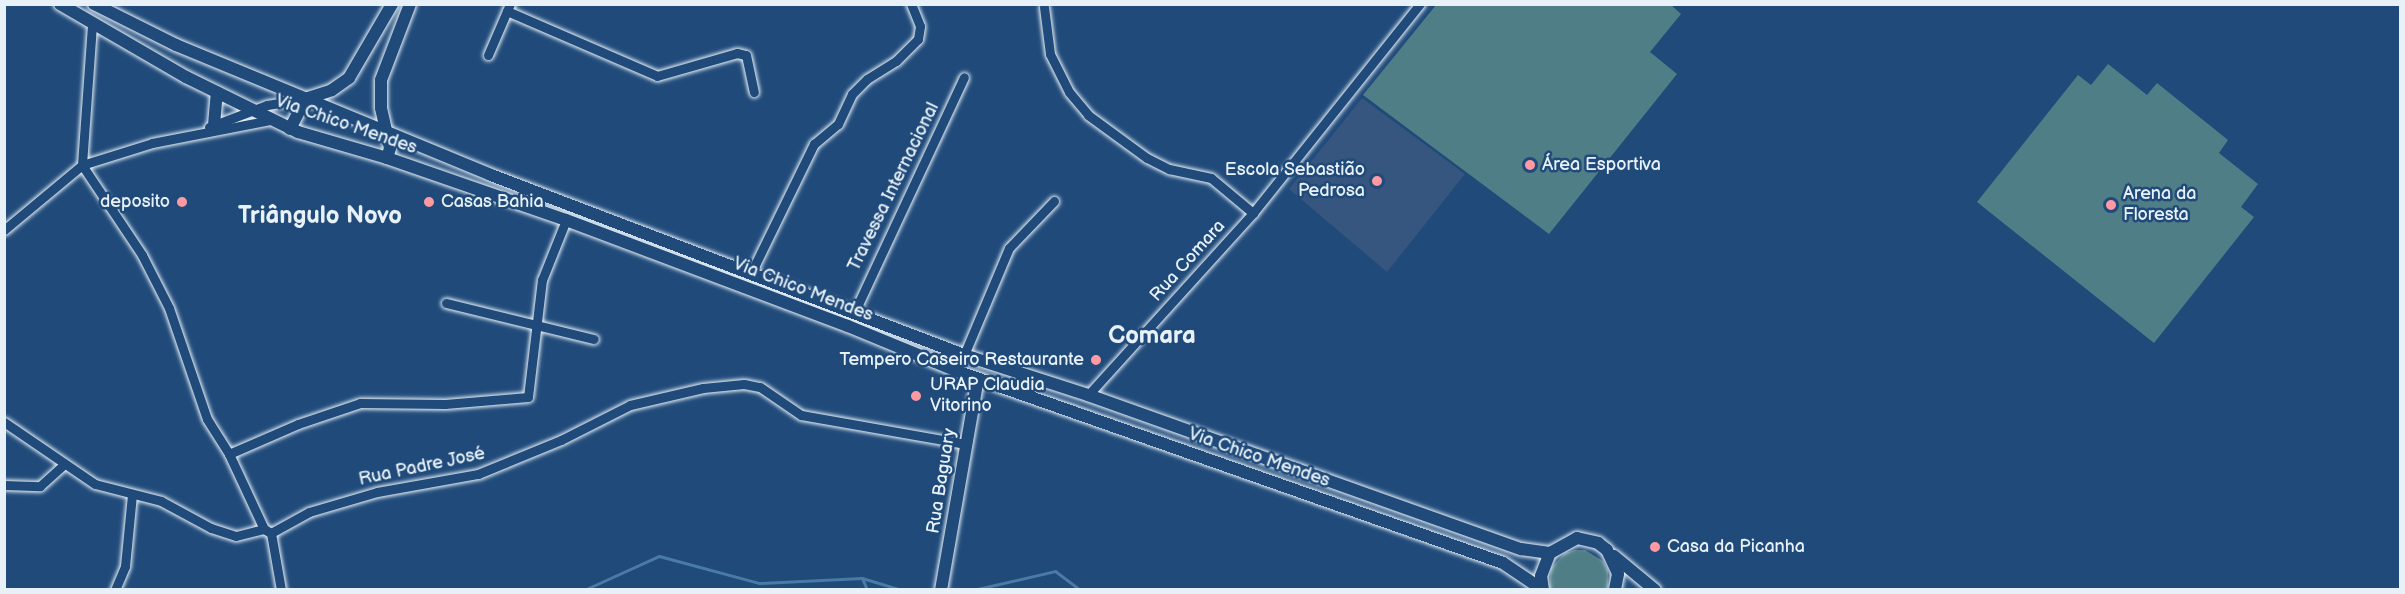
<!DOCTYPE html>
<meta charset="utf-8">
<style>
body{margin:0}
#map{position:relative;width:2405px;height:594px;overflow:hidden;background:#1f4a7a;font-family:"Balsamiq Sans",sans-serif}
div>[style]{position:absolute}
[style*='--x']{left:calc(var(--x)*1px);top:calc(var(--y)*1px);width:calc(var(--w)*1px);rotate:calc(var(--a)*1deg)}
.built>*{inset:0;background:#365680}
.green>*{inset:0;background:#507e87}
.stream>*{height:3px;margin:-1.5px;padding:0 1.5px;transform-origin:1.5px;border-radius:1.5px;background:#497ba6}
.roads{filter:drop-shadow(0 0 2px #e8f1f8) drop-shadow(0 0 2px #e8f1f8)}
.street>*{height:9px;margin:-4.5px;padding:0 4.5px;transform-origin:4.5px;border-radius:4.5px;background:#1f4a7a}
.secondary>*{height:12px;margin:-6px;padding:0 6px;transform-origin:6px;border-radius:6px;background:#1f4a7a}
.dots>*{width:16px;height:16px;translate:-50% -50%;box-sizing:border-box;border:3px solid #1f4a7a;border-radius:50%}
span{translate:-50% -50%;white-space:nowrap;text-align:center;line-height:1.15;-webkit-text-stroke:5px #1f4a7a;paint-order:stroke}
.street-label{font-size:18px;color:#e8f1f8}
.poi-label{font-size:18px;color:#e8f1f8}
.left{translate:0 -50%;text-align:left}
.right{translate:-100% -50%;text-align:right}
.district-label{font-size:24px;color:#e8f1f8;font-weight:700}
.frame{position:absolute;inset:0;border:6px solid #e8f1f8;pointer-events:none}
</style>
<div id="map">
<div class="built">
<i style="clip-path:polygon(1362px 98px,1465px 174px,1387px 272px,1289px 189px)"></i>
</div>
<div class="green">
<i style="clip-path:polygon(1671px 5px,1681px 14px,1650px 52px,1677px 74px,1549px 234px,1363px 95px,1436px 5px)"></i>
<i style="clip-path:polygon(2108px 64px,2147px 95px,2157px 83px,2228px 140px,2219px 153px,2258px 184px,2241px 207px,2254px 217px,2154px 343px,1977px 202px,2078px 75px,2091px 85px)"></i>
<i style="clip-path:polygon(1575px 550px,1585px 550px,1603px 561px,1608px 570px,1608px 589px,1549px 590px,1551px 568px,1565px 553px)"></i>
</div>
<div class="stream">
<i style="--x:862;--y:578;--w:13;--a:67"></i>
<i style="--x:584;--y:590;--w:82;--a:-24.4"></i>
<i style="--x:659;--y:556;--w:104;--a:15.1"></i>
<i style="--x:759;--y:583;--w:103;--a:-2.8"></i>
<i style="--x:862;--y:578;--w:42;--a:16.7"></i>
<i style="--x:973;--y:590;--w:84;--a:-13"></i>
<i style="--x:1055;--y:571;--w:31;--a:37"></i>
</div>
<div class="roads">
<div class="street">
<i style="--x:1044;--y:7;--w:47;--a:82.7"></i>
<i style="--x:1050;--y:54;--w:42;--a:63.4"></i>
<i style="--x:1069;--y:92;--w:30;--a:50"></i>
<i style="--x:1088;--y:115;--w:73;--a:36.1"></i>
<i style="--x:1147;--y:158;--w:25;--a:27"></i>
<i style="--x:1169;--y:169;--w:43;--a:12.1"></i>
<i style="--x:1211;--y:178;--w:55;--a:39.8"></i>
<i style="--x:507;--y:11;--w:163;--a:23.4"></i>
<i style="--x:657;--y:76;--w:83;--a:-16"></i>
<i style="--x:737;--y:53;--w:9;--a:13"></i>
<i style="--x:746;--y:55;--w:38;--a:78"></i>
<i style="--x:92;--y:25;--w:140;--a:94.1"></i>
<i style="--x:82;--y:165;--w:108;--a:56.3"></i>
<i style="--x:142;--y:255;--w:59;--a:63"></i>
<i style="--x:169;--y:308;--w:117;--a:71.1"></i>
<i style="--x:207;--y:419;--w:41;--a:57.8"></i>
<i style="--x:229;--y:454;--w:83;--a:65"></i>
<i style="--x:488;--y:55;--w:56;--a:-66.7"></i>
<i style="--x:209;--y:127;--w:62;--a:-20.8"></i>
<i style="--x:267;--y:105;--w:38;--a:-9"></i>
<i style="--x:4;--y:230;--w:102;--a:-39.8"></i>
<i style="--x:82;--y:165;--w:73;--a:-17.4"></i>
<i style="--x:152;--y:143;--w:120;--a:-11"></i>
<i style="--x:751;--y:273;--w:144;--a:-64"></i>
<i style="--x:814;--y:144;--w:31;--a:-40"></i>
<i style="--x:838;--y:124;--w:33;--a:-65"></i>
<i style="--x:852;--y:94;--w:21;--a:-45"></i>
<i style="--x:867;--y:79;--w:34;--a:-32"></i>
<i style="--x:896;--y:61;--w:31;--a:-45"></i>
<i style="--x:918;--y:39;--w:13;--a:-81"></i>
<i style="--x:920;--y:26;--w:24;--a:-112"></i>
<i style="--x:446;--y:303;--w:152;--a:13.7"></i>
<i style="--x:854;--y:313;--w:260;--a:-65"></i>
<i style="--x:964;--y:355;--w:116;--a:-67.2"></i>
<i style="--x:1009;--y:248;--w:65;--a:-46.2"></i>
<i style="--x:1088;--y:395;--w:246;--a:-47.8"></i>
<i style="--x:1253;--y:213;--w:268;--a:-51.4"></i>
<i style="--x:4;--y:422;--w:110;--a:34.3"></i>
<i style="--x:95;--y:484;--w:68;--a:14.4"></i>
<i style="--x:161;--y:501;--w:57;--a:28.4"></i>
<i style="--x:211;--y:528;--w:26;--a:18"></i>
<i style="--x:236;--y:536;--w:29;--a:-14"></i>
<i style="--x:264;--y:529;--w:8;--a:30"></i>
<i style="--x:271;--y:533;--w:43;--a:-28.9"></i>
<i style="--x:309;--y:512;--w:71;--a:-16.4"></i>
<i style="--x:377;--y:492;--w:103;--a:-10.1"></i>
<i style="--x:478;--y:474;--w:90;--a:-22.3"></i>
<i style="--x:561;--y:440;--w:77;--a:-26.9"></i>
<i style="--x:630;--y:405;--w:75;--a:-13.1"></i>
<i style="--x:703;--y:388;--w:41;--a:-5.6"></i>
<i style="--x:744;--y:384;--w:16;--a:11"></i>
<i style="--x:760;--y:387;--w:50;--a:34.3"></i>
<i style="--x:801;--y:415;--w:167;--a:10"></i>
<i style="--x:229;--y:454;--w:75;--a:-23.5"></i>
<i style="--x:298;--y:424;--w:65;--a:-18.7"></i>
<i style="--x:360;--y:403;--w:85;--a:0.7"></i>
<i style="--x:445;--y:404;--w:83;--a:-4.8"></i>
<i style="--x:528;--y:397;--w:118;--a:-83.2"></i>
<i style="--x:542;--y:280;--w:65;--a:-68.2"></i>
<i style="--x:4;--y:485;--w:36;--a:2"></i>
<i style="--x:40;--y:486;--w:31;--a:-42"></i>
<i style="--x:271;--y:533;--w:58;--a:80"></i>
<i style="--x:115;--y:590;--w:26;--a:-67"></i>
<i style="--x:125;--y:566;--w:72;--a:-84.4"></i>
</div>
<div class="secondary">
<i style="--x:60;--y:4;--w:146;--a:30.1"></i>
<i style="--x:186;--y:77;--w:125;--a:26.2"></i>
<i style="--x:298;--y:132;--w:93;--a:16.3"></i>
<i style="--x:387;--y:158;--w:189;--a:19.1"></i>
<i style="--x:566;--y:220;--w:301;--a:20.6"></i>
<i style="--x:848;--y:326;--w:123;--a:22.4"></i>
<i style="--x:962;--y:373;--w:573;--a:19.35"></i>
<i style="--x:1503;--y:563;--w:48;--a:34"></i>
<i style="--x:94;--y:4;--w:92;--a:26.6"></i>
<i style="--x:176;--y:45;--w:341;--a:22.4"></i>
<i style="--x:491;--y:175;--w:506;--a:20.83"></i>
<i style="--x:964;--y:355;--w:130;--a:17.9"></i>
<i style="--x:1088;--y:395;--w:460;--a:19.6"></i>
<i style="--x:1521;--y:549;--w:29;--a:8"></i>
<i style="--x:214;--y:125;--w:33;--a:-85"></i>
<i style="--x:290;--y:129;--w:34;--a:-63"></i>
<i style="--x:305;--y:99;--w:28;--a:-18"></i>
<i style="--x:332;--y:90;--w:21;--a:-35"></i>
<i style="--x:349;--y:78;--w:86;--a:-59.8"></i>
<i style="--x:387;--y:158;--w:10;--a:-73"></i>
<i style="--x:390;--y:148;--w:41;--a:-102.7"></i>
<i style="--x:381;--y:108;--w:28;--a:-90"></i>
<i style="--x:381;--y:80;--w:81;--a:-69.1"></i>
<i style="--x:1614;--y:556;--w:53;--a:39.7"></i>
<i style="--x:941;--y:590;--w:214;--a:-80.1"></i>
<i style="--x:1543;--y:590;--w:14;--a:-98"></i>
<i style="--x:1541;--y:576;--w:25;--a:-69"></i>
<i style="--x:1550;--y:553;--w:31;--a:-29"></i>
<i style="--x:1577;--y:538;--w:22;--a:13"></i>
<i style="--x:1598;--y:543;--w:11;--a:38"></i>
<i style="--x:1607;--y:550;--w:26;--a:65"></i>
<i style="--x:1618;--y:574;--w:16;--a:101"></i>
</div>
</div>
<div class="dots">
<i style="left:1530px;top:165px;background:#ff9aa2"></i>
<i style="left:1377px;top:181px;background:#ff9aa2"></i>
<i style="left:182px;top:202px;background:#ff9aa2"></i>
<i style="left:429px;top:202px;background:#ff9aa2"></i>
<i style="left:2111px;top:205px;background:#ff9aa2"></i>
<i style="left:1096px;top:360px;background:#ff9aa2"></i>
<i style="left:916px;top:396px;background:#ff9aa2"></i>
<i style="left:1655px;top:547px;background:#ff9aa2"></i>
</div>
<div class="street-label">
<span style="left:346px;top:125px;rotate:19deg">Via Chico Mendes</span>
<span style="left:894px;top:187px;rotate:-64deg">Travessa Internacional</span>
<span style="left:1188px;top:261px;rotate:-48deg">Rua Comara</span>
<span style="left:803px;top:290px;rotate:21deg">Via Chico Mendes</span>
<span style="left:1259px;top:458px;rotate:19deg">Via Chico Mendes</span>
<span style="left:422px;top:467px;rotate:-12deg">Rua Padre José</span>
<span style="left:942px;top:481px;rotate:-81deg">Rua Baguary</span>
</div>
<div class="poi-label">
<span class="left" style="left:1542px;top:165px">Área Esportiva</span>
<span class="right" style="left:1365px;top:181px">Escola Sebastião<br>Pedrosa</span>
<span class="left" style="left:2123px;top:205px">Arena da<br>Floresta</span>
<span class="right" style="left:170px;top:202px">deposito</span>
<span class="left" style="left:441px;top:202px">Casas Bahia</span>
<span class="right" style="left:1084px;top:360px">Tempero Caseiro Restaurante</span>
<span class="left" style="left:930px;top:396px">URAP Claudia<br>Vitorino</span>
<span class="left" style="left:1667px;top:547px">Casa da Picanha</span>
</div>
<div class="district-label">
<span style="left:320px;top:216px">Triângulo Novo</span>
<span style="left:1152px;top:336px">Comara</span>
</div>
<div class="frame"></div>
</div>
